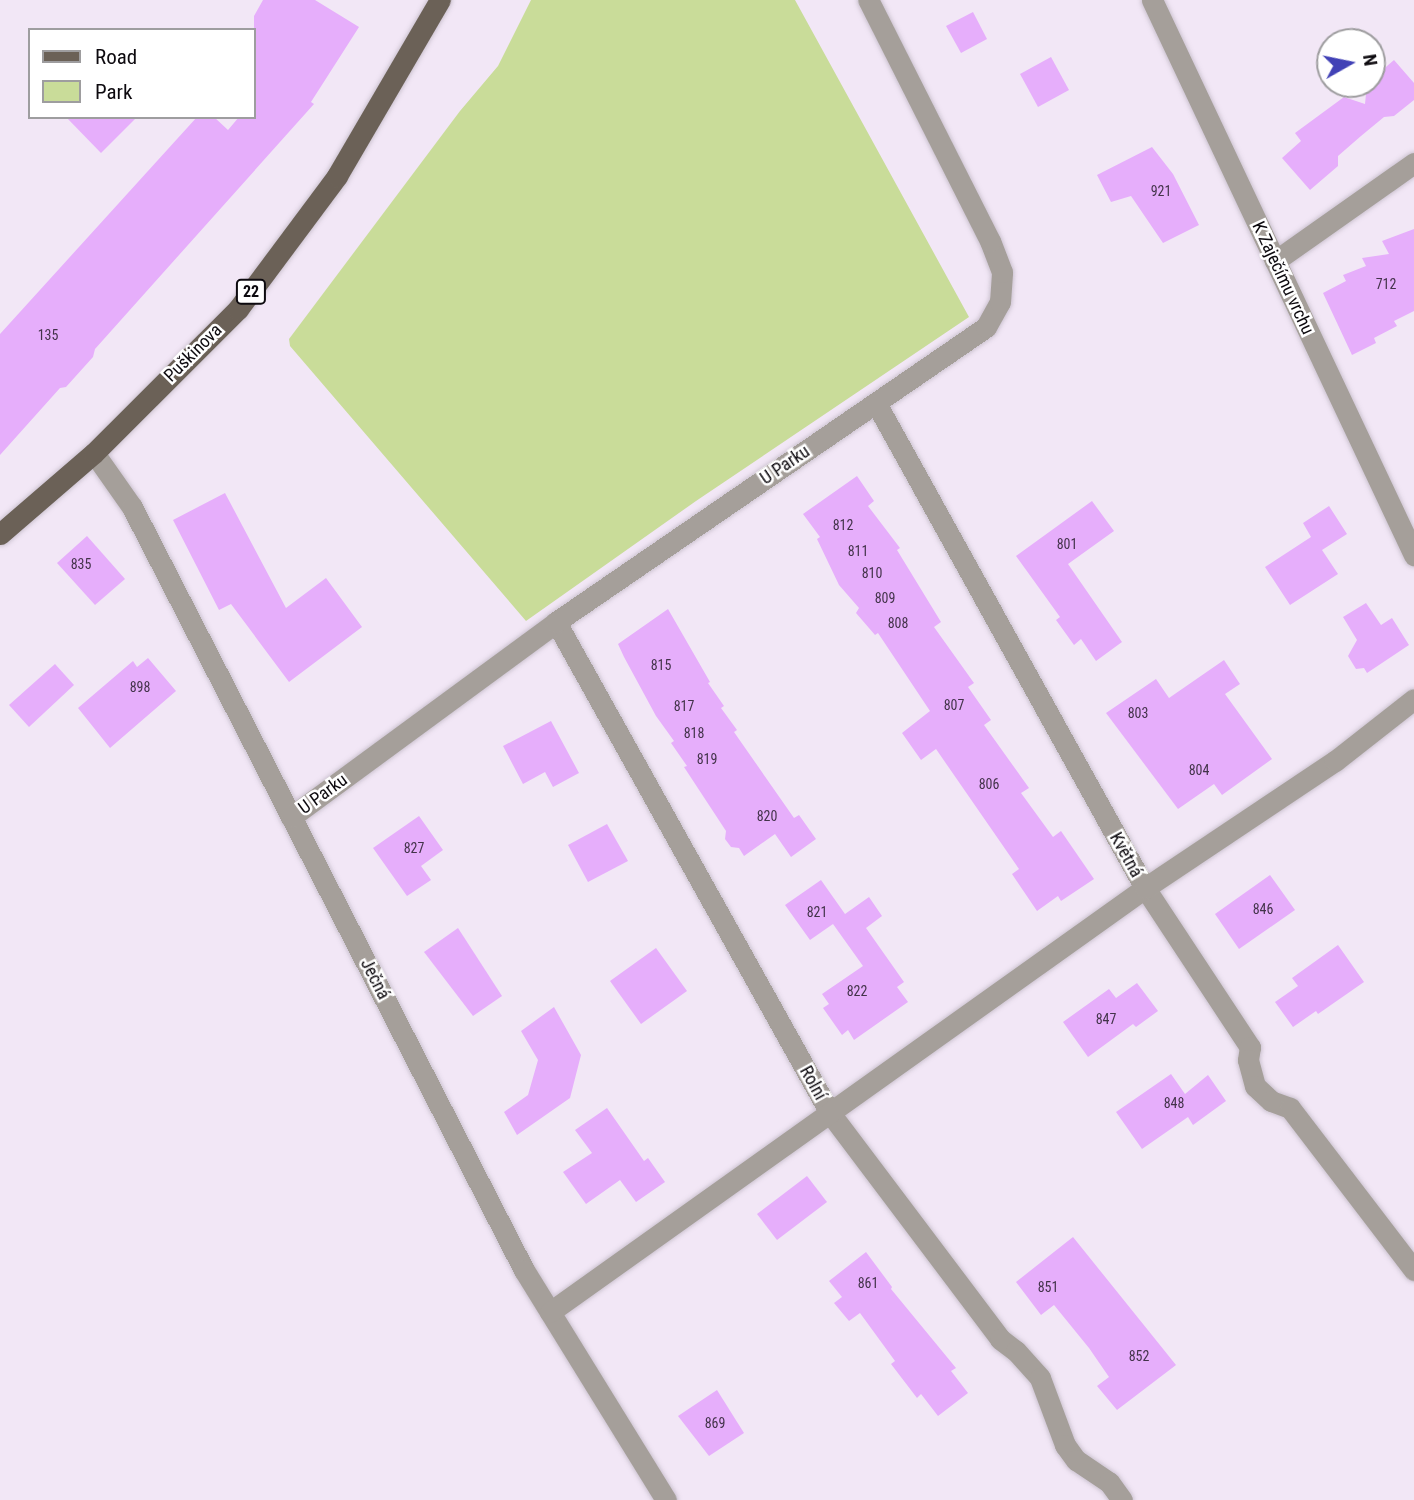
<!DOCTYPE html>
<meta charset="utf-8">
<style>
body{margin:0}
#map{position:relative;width:1414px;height:1500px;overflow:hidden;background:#f2e7f6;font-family:"Roboto Condensed",sans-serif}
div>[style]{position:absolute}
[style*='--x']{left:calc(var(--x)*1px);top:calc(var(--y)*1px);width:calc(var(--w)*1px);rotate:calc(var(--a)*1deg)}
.green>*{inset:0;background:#c9dc99}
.building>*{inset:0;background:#e6aefb}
.roads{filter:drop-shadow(0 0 2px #cdc4d1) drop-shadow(0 0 2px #cdc4d1)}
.minor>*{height:21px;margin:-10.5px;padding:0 10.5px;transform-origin:10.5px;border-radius:10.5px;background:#a59f9a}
.primary>*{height:21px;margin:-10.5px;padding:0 10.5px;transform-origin:10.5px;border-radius:10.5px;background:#6b6157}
span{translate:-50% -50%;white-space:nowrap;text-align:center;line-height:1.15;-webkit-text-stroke:5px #fff;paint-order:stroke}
.number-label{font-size:14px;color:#43334a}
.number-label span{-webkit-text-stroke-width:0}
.shield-label span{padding:2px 5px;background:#fff;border:2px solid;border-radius:5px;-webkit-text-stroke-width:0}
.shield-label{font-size:16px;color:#0d0a0f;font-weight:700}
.street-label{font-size:18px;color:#0d0a0f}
.legend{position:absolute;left:28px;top:28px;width:228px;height:91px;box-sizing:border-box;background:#fff;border:2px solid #9e9d9f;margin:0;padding:9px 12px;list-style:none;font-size:21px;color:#0d0a0f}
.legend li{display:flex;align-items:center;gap:14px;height:35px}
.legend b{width:35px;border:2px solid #9e9d9f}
.north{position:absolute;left:1316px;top:28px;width:70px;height:70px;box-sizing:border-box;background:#fff;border:2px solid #9e9d9f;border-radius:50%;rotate:81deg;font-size:19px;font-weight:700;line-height:28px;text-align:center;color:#0d0a0f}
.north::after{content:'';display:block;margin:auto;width:24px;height:32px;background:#4141b6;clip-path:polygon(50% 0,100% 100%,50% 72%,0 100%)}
</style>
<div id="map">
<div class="green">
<i style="clip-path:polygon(531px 0,795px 0,969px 317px,696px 501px,526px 621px,290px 346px,289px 339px,460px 111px,498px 66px)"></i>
</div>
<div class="building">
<i style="clip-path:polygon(263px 0,315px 0,359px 27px,311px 102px,314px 104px,95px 349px,93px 357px,66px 387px,60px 388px,0 455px,0 334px,197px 117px,214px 117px,228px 130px,239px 117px,254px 117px,254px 16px)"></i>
<i style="clip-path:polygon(973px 12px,987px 39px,961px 53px,946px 26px)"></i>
<i style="clip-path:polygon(1051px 57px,1069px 90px,1038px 107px,1020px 74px)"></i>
<i style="clip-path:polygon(1394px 60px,1414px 83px,1414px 100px,1394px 116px,1384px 117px,1361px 136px,1338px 156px,1338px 166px,1310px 190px,1282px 158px,1301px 141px,1295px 133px,1344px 97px,1365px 104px,1367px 84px,1372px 84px,1372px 72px,1380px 72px)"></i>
<i style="clip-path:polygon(66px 117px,137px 117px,101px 153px)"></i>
<i style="clip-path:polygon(1152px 147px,1173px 174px,1199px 225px,1163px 243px,1131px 196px,1111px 202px,1097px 175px)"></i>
<i style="clip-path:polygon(1414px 229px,1414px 311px,1394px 321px,1397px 326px,1374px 338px,1376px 343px,1352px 355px,1323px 293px,1346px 281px,1343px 275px,1366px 266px,1362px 258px,1389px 254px,1382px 241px)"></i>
<i style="clip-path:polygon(857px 476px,874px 501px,868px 506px,900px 548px,897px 550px,941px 622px,934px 627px,974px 683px,968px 687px,991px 720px,984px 725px,1029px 788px,1021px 793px,1053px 837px,1061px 831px,1094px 879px,1061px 901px,1058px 896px,1037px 911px,1012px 874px,1019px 869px,936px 749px,921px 760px,902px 733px,930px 711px,878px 633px,875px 635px,856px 613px,859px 608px,839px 585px,817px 539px,820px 537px,803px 514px)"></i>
<i style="clip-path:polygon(225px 493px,286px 608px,326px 578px,362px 627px,289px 682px,231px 604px,219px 610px,173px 520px)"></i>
<i style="clip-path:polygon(1092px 501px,1114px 531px,1068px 564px,1122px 642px,1096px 661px,1081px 639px,1074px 645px,1056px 620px,1060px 617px,1016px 556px)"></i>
<i style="clip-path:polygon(1329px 506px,1347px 534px,1322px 550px,1338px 574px,1290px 605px,1265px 567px,1311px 537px,1303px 523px)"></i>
<i style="clip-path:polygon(87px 536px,125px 579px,95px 605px,57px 563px)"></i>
<i style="clip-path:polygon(1366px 603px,1381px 625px,1392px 618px,1409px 645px,1367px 673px,1364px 668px,1356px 669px,1348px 656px,1357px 640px,1343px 617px)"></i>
<i style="clip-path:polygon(668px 609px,710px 682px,708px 683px,724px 706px,721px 708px,737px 730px,734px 732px,794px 818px,799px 815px,816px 839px,791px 857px,775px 834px,744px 856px,739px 848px,731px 847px,725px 839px,726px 831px,684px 767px,687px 766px,671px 743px,674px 741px,656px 716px,624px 657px,618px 644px)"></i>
<i style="clip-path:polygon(148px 658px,176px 691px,110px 748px,78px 708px,133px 661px,137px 667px)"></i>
<i style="clip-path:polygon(1224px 660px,1240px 684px,1225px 694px,1272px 759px,1222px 795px,1214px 784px,1178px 809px,1106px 713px,1156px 679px,1169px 698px)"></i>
<i style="clip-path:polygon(55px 664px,74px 685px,29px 727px,9px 705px)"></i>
<i style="clip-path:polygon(551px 721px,579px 773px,553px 787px,545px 772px,523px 784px,503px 746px)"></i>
<i style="clip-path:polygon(419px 816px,443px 850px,421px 866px,431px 880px,407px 896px,373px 848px)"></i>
<i style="clip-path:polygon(607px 824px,628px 861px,588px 882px,568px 845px)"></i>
<i style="clip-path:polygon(1270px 875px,1295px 910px,1239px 949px,1215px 914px)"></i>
<i style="clip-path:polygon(821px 880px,845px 914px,869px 897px,882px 916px,866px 928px,904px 982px,897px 987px,908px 1002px,854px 1040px,848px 1030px,842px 1035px,823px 1008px,829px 1004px,822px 994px,863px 966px,833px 924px,810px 940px,785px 905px)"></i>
<i style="clip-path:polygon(458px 928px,502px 996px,473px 1016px,424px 952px)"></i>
<i style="clip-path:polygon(1338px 945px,1364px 982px,1318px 1014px,1316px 1011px,1293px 1027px,1275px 1002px,1298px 986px,1292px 978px)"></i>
<i style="clip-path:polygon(656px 948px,687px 991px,641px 1024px,610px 981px)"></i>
<i style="clip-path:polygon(1137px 983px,1158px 1011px,1136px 1027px,1133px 1024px,1088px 1057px,1063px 1022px,1109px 989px,1116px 998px)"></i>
<i style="clip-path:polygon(554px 1007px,581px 1055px,570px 1098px,517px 1135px,504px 1112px,528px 1095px,538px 1060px,521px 1031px)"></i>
<i style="clip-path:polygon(1171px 1074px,1185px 1094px,1208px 1075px,1226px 1101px,1193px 1125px,1188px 1117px,1142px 1149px,1116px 1112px)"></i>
<i style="clip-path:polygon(607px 1108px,644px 1161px,648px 1158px,665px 1182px,636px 1202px,620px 1180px,586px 1204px,563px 1172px,592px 1153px,575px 1130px)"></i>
<i style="clip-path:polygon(807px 1176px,827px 1202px,777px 1240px,757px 1214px)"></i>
<i style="clip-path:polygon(1073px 1237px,1176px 1365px,1117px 1410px,1097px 1386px,1109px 1377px,1089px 1348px,1054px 1305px,1041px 1315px,1016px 1282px)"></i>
<i style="clip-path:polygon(866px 1252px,892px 1287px,891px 1289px,956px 1368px,951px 1371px,968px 1393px,938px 1416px,921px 1394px,917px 1398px,891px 1364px,895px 1361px,860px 1313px,849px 1321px,834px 1303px,842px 1297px,829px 1281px)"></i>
<i style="clip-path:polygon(717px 1390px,744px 1433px,709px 1456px,678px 1416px)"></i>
</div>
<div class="roads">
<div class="minor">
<i style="--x:1152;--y:0;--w:614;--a:64.73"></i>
<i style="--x:1275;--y:261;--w:170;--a:-35.2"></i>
<i style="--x:876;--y:403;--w:555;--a:60.99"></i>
<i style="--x:1145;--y:888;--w:191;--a:56.6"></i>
<i style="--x:1250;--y:1047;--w:13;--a:99"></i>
<i style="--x:1248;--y:1060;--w:27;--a:75"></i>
<i style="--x:1255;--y:1086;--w:22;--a:43"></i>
<i style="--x:1271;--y:1101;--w:20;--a:20"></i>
<i style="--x:1290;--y:1108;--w:204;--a:52.6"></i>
<i style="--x:94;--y:453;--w:66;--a:54.9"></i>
<i style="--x:132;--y:507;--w:858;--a:62.81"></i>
<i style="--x:524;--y:1270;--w:270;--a:58.3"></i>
<i style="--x:556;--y:622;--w:562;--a:60.84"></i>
<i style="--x:830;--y:1113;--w:283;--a:53"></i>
<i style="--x:1000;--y:1339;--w:20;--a:37"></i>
<i style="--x:1016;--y:1351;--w:36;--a:48"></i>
<i style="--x:1040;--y:1378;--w:72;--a:69.5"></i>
<i style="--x:1065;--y:1445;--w:19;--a:54"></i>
<i style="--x:1076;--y:1460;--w:40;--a:34"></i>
<i style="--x:1109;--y:1482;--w:22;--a:54"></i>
<i style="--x:291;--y:817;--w:329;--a:-36.3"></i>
<i style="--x:556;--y:622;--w:521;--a:-34.45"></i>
<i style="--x:986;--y:327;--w:29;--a:-61"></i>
<i style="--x:1000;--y:302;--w:30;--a:-86"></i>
<i style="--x:1002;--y:272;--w:33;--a:-111"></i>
<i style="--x:990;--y:241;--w:270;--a:-116.8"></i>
<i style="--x:550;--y:1312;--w:731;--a:-35.47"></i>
<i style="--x:1145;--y:888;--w:229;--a:-33.8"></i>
<i style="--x:1335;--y:761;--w:100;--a:-38.1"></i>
</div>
<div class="primary">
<i style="--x:0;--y:534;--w:124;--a:-40.8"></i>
<i style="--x:94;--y:453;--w:204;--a:-45"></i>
<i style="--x:238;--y:309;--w:166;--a:-53.3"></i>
<i style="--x:337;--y:176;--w:204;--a:-59.7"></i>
</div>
</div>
<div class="number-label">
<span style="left:1161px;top:191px">921</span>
<span style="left:1386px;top:284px">712</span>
<span style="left:48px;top:335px">135</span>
<span style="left:843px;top:525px">812</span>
<span style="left:1067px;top:544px">801</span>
<span style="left:858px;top:551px">811</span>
<span style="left:81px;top:564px">835</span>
<span style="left:872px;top:573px">810</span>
<span style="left:885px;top:598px">809</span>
<span style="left:898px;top:623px">808</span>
<span style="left:661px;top:665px">815</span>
<span style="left:140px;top:687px">898</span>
<span style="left:954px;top:705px">807</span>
<span style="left:684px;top:706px">817</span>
<span style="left:1138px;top:713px">803</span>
<span style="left:694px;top:733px">818</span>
<span style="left:707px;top:759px">819</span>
<span style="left:1199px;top:770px">804</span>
<span style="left:989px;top:784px">806</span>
<span style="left:767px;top:816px">820</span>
<span style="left:414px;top:848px">827</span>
<span style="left:1263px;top:909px">846</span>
<span style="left:817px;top:912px">821</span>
<span style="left:857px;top:991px">822</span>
<span style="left:1106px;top:1019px">847</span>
<span style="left:1174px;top:1103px">848</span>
<span style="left:868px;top:1283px">861</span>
<span style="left:1048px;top:1287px">851</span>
<span style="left:1139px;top:1356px">852</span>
<span style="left:715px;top:1423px">869</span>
</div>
<div class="shield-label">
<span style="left:251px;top:292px">22</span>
</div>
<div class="street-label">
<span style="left:1283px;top:278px;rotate:65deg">K Zaječímu vrchu</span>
<span style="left:193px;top:353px;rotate:-45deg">Puškinova</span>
<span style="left:785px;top:465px;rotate:-34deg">U Parku</span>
<span style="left:323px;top:794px;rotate:-36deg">U Parku</span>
<span style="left:1126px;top:855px;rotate:61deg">Květná</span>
<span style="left:375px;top:979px;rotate:63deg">Ječná</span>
<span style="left:813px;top:1083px;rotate:61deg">Rolní</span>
</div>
<ul class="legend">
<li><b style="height:9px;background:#6b6157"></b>Road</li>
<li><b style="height:19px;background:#c9dc99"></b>Park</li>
</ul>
<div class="north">N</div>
</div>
